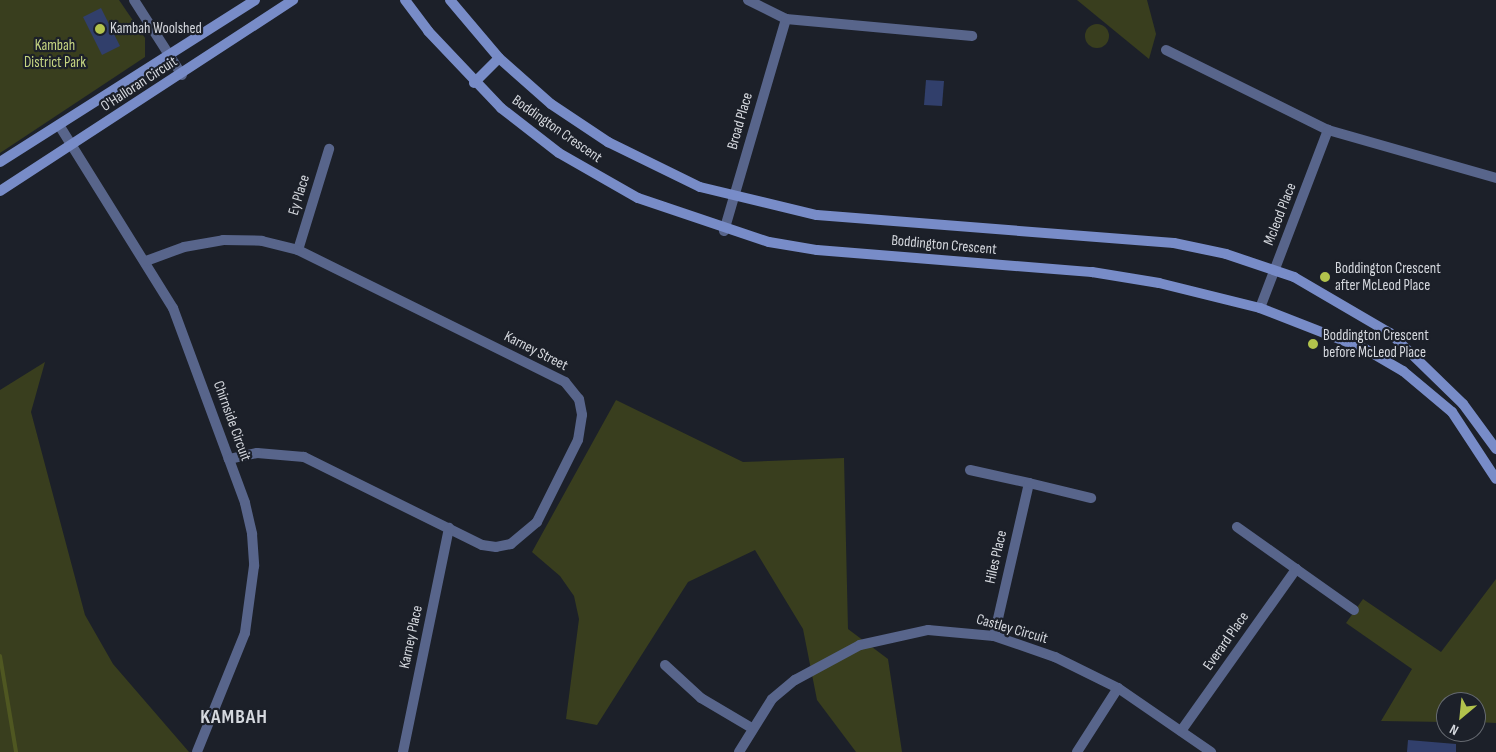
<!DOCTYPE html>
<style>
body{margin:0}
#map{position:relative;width:1496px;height:752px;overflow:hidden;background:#1c2029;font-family:"Sofia Sans Condensed",sans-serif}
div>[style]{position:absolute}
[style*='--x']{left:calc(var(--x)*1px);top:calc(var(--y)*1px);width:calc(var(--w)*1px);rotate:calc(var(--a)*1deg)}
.green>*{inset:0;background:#393e1e}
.round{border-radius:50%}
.stream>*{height:4px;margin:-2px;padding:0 2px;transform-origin:2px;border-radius:2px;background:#4f5721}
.building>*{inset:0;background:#313f6b}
.street>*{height:10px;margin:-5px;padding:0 5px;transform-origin:5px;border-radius:5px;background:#58658b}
.secondary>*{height:10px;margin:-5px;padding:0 5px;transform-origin:5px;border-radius:5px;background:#788cc8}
.dots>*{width:14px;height:14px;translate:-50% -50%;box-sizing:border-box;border:2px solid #1c2029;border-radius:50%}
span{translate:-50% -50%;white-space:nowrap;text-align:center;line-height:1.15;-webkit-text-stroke:4.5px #1c2029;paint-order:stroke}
.poi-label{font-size:15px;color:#d5d8de}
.left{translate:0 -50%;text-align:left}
.park-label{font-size:15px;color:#c6d582}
.street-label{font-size:15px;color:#d5d8de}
.district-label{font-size:20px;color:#d5d8de;font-weight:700;letter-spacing:1px}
.north{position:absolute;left:1436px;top:692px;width:50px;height:50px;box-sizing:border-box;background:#1c2029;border:1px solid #666a71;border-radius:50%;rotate:208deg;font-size:14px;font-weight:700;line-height:20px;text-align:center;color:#d5d8de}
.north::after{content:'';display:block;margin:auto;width:18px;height:22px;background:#b2c34c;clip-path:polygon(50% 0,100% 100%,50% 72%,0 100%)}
</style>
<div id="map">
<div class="green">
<i style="clip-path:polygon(0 0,119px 0,145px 38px,145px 57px,0 153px)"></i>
<i style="clip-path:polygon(1077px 0,1147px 0,1156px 34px,1149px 59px)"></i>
<i class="round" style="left:1085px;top:24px;width:24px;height:24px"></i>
<i style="clip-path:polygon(45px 362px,31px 412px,85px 615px,113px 664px,189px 752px,0 752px,0 390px)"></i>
<i style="clip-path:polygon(616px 400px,743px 462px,844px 458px,848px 629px,888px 659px,902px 752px,856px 752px,817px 700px,803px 629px,755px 550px,688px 582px,597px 725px,566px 719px,579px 619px,574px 596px,560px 576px,532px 552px)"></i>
<i style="clip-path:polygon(1496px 579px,1496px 723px,1476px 722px,1476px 702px,1446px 702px,1446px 722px,1381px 721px,1412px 669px,1346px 623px,1363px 599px,1441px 652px)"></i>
</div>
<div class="stream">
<i style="--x:0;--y:656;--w:97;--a:80.5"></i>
</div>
<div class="building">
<i style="clip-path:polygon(101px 8px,120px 46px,102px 55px,83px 17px)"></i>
<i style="clip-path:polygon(926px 80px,944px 81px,942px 106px,924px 105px)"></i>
<i style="clip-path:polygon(1408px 740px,1456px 744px,1456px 752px,1407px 752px)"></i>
</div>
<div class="street">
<i style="--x:134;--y:0;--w:89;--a:57.4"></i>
<i style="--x:748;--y:0;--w:42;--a:26.6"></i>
<i style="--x:1166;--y:50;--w:181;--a:26.3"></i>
<i style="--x:59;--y:125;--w:216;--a:58.1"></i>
<i style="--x:173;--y:308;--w:208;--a:69.7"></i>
<i style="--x:245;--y:503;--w:32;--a:77"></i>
<i style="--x:252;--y:534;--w:32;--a:86"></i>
<i style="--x:254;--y:566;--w:68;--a:97.7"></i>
<i style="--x:245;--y:633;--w:128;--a:112"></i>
<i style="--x:724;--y:231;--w:221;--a:-73.7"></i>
<i style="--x:786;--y:19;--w:187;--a:5.2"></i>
<i style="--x:298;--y:250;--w:106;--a:-72.9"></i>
<i style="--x:146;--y:261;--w:40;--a:-20.2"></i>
<i style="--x:184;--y:247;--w:40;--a:-10"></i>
<i style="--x:223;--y:240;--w:39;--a:1"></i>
<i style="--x:262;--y:241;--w:37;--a:14"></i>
<i style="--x:298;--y:250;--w:298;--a:26.3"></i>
<i style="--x:565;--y:382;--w:22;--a:51"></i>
<i style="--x:579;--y:399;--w:16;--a:79"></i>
<i style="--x:582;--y:415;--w:25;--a:99"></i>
<i style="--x:578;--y:440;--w:92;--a:116.6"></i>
<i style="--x:537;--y:522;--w:34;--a:140"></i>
<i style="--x:511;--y:544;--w:15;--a:169"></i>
<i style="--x:496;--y:547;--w:14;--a:-172"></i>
<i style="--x:482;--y:545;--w:199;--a:-153.7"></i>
<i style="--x:304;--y:457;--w:47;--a:-175.1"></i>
<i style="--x:257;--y:453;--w:29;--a:168"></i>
<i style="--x:1260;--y:308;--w:191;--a:-69.1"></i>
<i style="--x:1328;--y:130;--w:175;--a:15.9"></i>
<i style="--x:970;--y:470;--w:60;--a:12.4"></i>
<i style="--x:1237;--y:527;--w:72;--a:35.4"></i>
<i style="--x:994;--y:636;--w:157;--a:-77.1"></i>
<i style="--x:1029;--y:483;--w:64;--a:13.6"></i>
<i style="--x:665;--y:665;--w:49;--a:42.5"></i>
<i style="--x:701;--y:698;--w:57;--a:30.6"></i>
<i style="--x:1181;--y:731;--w:199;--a:-54.6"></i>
<i style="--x:1296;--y:569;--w:71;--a:35.3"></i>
<i style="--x:403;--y:752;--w:229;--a:-78.4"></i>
<i style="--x:739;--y:752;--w:62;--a:-58.1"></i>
<i style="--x:772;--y:699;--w:30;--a:-40"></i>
<i style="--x:795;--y:680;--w:74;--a:-28.3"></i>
<i style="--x:860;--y:645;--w:70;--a:-12.4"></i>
<i style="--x:928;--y:630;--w:66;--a:5.2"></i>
<i style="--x:994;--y:636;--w:65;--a:19"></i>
<i style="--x:1055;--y:657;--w:70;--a:26.2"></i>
<i style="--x:1118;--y:688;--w:113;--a:34.5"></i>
<i style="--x:1077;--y:752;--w:76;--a:-57.4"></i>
</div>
<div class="secondary">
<i style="--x:405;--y:0;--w:39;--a:53"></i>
<i style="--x:428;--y:31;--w:106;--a:46.5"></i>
<i style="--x:501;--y:108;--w:73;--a:37.8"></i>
<i style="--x:559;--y:153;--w:91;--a:29.7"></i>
<i style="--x:638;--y:198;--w:138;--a:18.6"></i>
<i style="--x:769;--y:242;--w:49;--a:9.5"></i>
<i style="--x:817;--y:250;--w:276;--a:4.6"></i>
<i style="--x:1092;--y:272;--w:68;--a:9.3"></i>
<i style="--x:1159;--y:283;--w:104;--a:13.9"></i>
<i style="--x:1260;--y:308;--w:113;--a:21.3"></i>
<i style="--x:1365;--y:349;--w:44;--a:30.1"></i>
<i style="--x:1403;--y:371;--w:64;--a:39.9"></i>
<i style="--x:1452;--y:412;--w:80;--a:56.7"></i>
<i style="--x:450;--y:0;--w:76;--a:49.8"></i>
<i style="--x:499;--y:58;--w:69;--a:41.5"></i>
<i style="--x:551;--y:104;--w:69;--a:33.7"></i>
<i style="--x:608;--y:142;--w:102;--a:26.1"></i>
<i style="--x:700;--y:187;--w:120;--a:13.5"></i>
<i style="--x:817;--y:215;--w:358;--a:4.5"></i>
<i style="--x:1174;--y:243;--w:53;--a:11.9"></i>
<i style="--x:1226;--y:254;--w:72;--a:18.7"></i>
<i style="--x:1294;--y:277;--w:111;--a:30.3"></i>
<i style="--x:1390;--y:333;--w:102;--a:44.2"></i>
<i style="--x:1463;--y:404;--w:56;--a:53.7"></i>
<i style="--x:474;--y:83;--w:35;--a:-45"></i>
<i style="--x:0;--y:162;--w:302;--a:-32.4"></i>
<i style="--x:0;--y:191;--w:350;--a:-33.1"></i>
</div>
<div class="dots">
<i style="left:100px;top:29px;background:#b2c34c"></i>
<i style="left:1325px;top:277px;background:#b2c34c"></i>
<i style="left:1313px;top:344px;background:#b2c34c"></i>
</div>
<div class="poi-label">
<span class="left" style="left:110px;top:29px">Kambah Woolshed</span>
<span class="left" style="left:1335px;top:277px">Boddington Crescent<br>after McLeod Place</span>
<span class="left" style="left:1323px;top:344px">Boddington Crescent<br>before McLeod Place</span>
</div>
<div class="park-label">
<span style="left:55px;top:54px">Kambah<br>District Park</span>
</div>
<div class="street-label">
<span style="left:139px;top:84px;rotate:-33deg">O'Halloran Circuit</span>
<span style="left:740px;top:121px;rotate:-74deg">Broad Place</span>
<span style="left:557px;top:129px;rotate:35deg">Boddington Crescent</span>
<span style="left:299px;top:195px;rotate:-73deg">Ey Place</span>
<span style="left:1280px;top:214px;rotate:-69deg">Mcleod Place</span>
<span style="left:944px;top:245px;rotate:5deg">Boddington Crescent</span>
<span style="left:536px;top:351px;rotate:27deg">Karney Street</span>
<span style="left:232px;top:421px;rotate:70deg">Chirnside Circuit</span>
<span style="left:996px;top:557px;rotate:-77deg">Hiles Place</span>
<span style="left:1012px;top:629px;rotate:16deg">Castley Circuit</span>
<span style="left:411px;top:637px;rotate:-78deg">Karney Place</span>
<span style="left:1226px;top:641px;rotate:-55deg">Everard Place</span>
</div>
<div class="district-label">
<span style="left:234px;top:717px">KAMBAH</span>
</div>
<div class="north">N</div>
</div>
